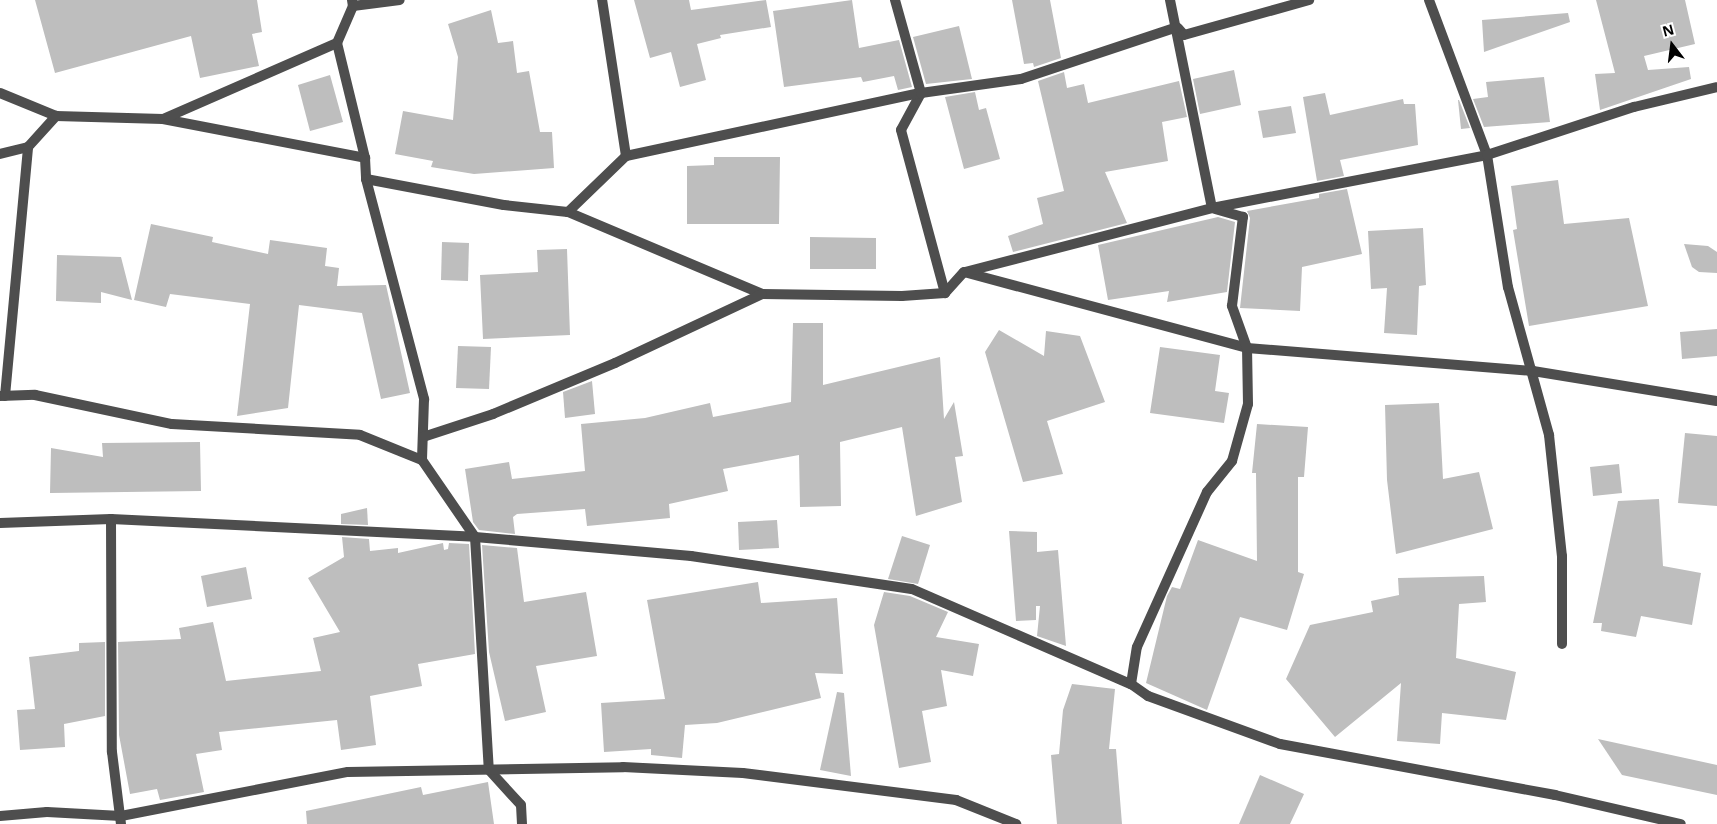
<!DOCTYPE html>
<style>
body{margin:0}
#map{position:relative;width:1717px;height:824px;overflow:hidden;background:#fff;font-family:"Open Sans",sans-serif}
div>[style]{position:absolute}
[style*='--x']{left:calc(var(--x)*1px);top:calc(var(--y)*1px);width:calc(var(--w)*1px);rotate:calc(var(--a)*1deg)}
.building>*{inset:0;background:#bebebe}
.street>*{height:10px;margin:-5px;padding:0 5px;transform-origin:5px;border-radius:5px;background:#4e4e4e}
span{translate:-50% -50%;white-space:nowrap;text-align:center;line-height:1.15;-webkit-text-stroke:4px #fff;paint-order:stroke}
.north{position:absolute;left:1647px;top:20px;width:50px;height:50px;-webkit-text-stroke:4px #fff;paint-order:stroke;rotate:345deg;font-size:14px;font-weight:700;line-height:20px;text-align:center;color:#000}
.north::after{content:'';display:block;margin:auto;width:18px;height:22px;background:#000;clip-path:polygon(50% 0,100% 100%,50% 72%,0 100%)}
</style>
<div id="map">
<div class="building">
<i style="clip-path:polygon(35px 0,257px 0,262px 32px,252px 34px,259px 66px,200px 78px,191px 36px,55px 73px)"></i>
<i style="clip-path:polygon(634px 0,689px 0,691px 10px,766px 0,771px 27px,720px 35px,721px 38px,697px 44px,706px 80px,680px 87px,671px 52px,650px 58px)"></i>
<i style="clip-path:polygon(852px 0,859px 48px,899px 40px,912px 87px,898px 90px,894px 76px,863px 82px,861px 77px,784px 87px,773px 11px)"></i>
<i style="clip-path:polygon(1012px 0,1050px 0,1061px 58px,1034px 67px,1033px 63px,1024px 64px)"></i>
<i style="clip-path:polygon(1596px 0,1685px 0,1695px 44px,1644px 56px,1648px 70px,1689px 67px,1691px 79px,1600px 110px,1595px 74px,1615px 73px)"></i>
<i style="clip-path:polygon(491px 10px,498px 43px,513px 41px,517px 73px,529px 71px,540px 132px,552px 132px,554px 168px,474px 174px,431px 167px,433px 161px,395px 154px,403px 111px,453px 120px,458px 57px,448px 24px)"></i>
<i style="clip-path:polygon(1568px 13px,1570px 22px,1484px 52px,1482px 20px)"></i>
<i style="clip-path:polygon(959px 26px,972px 79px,926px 84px,913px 37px)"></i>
<i style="clip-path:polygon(1234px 70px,1241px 105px,1200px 114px,1193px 79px)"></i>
<i style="clip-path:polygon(1064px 72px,1067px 88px,1084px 84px,1088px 103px,1179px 81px,1187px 117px,1162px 122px,1168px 161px,1105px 172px,1127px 223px,1013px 252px,1008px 236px,1043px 224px,1037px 198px,1064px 191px,1038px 81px)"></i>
<i style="clip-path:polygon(330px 75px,343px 122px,310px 131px,298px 85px)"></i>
<i style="clip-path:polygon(1544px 77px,1550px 122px,1484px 127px,1473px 99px,1488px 97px,1486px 82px)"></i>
<i style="clip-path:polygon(975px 92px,979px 110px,986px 108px,1000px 159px,964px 169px,945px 97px)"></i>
<i style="clip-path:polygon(1325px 93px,1330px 115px,1403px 99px,1404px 104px,1415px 104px,1418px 145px,1340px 160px,1344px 176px,1317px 181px,1303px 97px)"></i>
<i style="clip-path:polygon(1458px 100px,1459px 100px,1470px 128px,1461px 129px)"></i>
<i style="clip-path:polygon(1291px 106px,1296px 133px,1263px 138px,1258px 111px)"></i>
<i style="clip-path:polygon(714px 157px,780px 157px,779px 224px,687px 224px,687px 166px,714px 165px)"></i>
<i style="clip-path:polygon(1558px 180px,1564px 224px,1629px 218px,1648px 306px,1529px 326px,1513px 230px,1517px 229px,1511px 186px)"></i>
<i style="clip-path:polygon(1347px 189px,1362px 254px,1302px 267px,1300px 311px,1240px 308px,1250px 218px,1247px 211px,1319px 198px,1319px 194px)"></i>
<i style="clip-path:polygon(1218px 217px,1235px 222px,1227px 292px,1167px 302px,1169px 291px,1108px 300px,1098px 245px)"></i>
<i style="clip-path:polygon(151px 224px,213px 237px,212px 242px,268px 254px,270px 240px,327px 248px,325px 266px,339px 268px,337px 286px,386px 285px,410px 393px,381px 399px,362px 313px,299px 305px,288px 408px,237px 416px,250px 304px,170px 294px,166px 307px,134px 300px)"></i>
<i style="clip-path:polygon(1423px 228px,1426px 285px,1419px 286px,1417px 335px,1384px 333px,1387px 288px,1371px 289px,1368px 231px)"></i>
<i style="clip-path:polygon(810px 237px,876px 238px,876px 269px,810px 269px)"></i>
<i style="clip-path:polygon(442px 242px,469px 243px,468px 281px,441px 280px)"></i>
<i style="clip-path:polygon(1684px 244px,1708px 246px,1717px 252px,1717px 273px,1699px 272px,1692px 267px)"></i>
<i style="clip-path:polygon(567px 249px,570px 335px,483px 339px,480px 275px,538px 272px,537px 250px)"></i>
<i style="clip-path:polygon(57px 255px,121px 257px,132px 300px,101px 292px,101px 303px,56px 301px)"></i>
<i style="clip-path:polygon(793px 323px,823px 323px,823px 385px,940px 357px,944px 419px,954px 402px,963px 456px,955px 457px,962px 502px,916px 516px,902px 427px,840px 442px,841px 506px,800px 507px,799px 455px,723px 469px,728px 491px,669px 504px,670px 518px,587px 526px,585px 509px,517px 514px,513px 517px,515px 534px,479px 530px,473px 522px,465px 469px,509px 462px,512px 479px,585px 471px,581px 424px,645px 418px,710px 403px,713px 417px,791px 402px)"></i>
<i style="clip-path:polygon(1717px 329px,1717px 356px,1682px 359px,1680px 332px)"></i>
<i style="clip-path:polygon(999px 330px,1044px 356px,1046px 331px,1080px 336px,1105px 402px,1047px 421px,1063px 474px,1023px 482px,985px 352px)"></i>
<i style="clip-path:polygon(458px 346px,491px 347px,489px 389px,456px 388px)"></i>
<i style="clip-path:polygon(1160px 347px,1220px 355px,1215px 391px,1229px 393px,1224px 423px,1150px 413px)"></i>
<i style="clip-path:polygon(592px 381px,595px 414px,565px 418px,563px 392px)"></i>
<i style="clip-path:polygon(1439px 403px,1443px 479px,1479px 472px,1493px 529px,1396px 554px,1387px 480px,1385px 405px)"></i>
<i style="clip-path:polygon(1257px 424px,1308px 427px,1304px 477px,1298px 477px,1298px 572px,1304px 574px,1287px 630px,1240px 617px,1207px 710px,1146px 683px,1167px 596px,1172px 587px,1180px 589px,1198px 540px,1257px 561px,1256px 473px,1252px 473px)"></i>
<i style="clip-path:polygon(1685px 433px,1717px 436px,1717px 506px,1678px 503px)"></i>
<i style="clip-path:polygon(200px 442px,201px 491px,50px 493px,51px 448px,103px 457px,102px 443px)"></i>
<i style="clip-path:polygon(1619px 464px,1622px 493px,1593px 496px,1590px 467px)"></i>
<i style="clip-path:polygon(1659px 499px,1663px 566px,1701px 573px,1692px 625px,1641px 616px,1636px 637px,1601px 631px,1602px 623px,1593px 623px,1618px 501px)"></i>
<i style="clip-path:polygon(367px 508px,368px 525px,341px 524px,341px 514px)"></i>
<i style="clip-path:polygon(777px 520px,779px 548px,739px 550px,738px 522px)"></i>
<i style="clip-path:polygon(1009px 531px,1037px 532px,1037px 552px,1058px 550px,1066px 646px,1037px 636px,1040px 606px,1036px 606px,1036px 620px,1016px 621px)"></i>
<i style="clip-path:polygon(902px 536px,930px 545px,918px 584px,888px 579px)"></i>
<i style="clip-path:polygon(342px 537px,369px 539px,370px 551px,398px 548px,398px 553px,443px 543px,444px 550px,448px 549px,449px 543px,469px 544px,475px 654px,418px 664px,422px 686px,370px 696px,376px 745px,341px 750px,337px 720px,219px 732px,222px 750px,196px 754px,204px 792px,160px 800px,157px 789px,130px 794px,119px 735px,118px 642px,181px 639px,179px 628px,213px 622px,226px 681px,321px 671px,313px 638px,340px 632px,308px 578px,344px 557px)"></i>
<i style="clip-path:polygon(482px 545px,517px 548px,524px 602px,586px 592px,597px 656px,536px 666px,546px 712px,505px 721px,489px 652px)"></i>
<i style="clip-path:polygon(246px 567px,252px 599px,207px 607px,201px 576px)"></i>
<i style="clip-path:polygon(1484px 576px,1486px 602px,1459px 604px,1456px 658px,1516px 672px,1506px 720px,1442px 713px,1440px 744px,1397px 741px,1401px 683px,1335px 737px,1286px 679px,1310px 625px,1373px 612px,1371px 601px,1399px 595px,1398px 578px)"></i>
<i style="clip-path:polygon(758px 582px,761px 603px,837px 598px,843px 674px,815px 673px,821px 698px,717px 723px,685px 725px,682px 758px,651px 755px,651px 749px,604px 752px,601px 703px,665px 699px,647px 600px)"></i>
<i style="clip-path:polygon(884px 592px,910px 596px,948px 612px,936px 637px,979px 644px,973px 676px,941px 670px,947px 706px,922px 711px,931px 762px,899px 768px,874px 625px)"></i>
<i style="clip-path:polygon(105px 642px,105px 716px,64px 724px,65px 747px,20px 750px,17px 710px,35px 709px,29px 657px,79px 651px,79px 643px)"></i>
<i style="clip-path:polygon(1072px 684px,1115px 689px,1109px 749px,1116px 749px,1122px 824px,1057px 824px,1051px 755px,1059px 754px,1063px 710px)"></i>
<i style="clip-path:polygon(837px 692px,844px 693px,851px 776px,820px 770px)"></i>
<i style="clip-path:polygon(1598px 739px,1717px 765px,1717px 795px,1622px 775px)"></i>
<i style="clip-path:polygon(1260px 775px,1304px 794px,1290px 824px,1239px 824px)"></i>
<i style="clip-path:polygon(488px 782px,494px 824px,307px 824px,306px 811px,421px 787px,423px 795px)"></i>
</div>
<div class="street">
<i style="--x:352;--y:0;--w:6;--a:81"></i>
<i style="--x:353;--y:6;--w:40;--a:113.4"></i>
<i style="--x:337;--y:43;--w:118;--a:76.3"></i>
<i style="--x:895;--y:0;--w:97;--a:74.4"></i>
<i style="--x:921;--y:93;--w:42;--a:118.4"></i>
<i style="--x:901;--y:130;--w:169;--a:74.9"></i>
<i style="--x:1170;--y:0;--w:212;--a:78.6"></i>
<i style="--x:1429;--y:0;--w:165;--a:69.5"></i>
<i style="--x:1487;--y:155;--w:134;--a:81"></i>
<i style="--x:1508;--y:287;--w:154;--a:74.5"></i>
<i style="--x:1549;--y:435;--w:122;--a:83.9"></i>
<i style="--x:1562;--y:556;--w:88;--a:90"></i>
<i style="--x:353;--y:6;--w:47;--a:-7.3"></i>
<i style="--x:1178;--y:28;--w:9;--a:49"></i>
<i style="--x:1184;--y:35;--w:130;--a:-15.6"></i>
<i style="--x:0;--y:93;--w:61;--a:22.3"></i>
<i style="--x:56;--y:116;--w:107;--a:1.6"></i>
<i style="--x:163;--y:119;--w:206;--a:10.9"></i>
<i style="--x:365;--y:158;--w:21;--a:87"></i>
<i style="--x:366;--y:179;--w:140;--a:10.7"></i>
<i style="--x:504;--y:205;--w:64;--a:6.2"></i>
<i style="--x:568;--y:212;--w:211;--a:22.9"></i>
<i style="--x:762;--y:294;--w:140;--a:0.8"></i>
<i style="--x:902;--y:296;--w:43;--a:-4"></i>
<i style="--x:945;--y:293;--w:28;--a:-48"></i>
<i style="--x:964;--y:272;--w:293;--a:15"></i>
<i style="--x:1247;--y:348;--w:287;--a:4.6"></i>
<i style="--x:1533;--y:371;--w:186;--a:9.3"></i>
<i style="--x:163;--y:119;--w:190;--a:-23.6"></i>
<i style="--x:0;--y:154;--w:29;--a:-14"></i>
<i style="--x:28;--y:147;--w:42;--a:-47.9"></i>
<i style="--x:626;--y:156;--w:302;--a:-12.1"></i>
<i style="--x:921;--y:93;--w:101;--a:-8"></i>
<i style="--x:1021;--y:79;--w:164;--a:-18.4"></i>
<i style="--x:366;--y:179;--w:228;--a:75.2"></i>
<i style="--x:424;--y:399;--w:61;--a:91.9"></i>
<i style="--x:422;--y:460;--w:93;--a:55.5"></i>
<i style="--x:475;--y:537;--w:233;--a:86.6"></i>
<i style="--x:489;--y:770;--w:47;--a:47.6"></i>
<i style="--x:521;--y:805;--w:19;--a:87"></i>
<i style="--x:568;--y:212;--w:81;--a:-44"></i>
<i style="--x:626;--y:156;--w:158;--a:-98.7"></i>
<i style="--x:965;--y:272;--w:255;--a:-14.5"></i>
<i style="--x:1212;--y:208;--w:280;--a:-10.9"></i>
<i style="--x:1487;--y:155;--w:155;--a:-18.1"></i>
<i style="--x:1634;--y:107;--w:85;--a:-13.5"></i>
<i style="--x:0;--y:396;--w:35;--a:-2"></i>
<i style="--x:35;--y:395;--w:140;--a:12"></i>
<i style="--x:172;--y:424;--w:188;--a:3.3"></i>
<i style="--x:360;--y:435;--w:67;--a:22"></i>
<i style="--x:5;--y:396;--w:250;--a:-84.7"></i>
<i style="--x:423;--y:437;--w:74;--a:-18.2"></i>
<i style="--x:493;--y:414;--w:132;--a:-22.7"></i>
<i style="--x:615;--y:363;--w:162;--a:-25.1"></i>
<i style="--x:111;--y:519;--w:233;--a:89.8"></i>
<i style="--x:112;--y:752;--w:73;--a:82.9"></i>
<i style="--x:0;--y:523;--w:111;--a:-2.1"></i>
<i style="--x:111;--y:519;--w:364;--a:2.8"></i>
<i style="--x:475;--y:537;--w:217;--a:5"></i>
<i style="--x:691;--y:556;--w:223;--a:8.5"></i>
<i style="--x:912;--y:589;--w:239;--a:23.5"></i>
<i style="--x:1131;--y:684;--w:21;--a:35"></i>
<i style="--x:1148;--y:696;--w:140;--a:20"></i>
<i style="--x:1280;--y:744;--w:280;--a:10.5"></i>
<i style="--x:1555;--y:795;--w:129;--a:13"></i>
<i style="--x:1131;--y:684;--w:37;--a:-81"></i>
<i style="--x:1137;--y:647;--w:170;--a:-65.7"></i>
<i style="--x:1207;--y:492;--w:40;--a:-51"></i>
<i style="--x:1232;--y:461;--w:59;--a:-74.3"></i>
<i style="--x:1248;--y:404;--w:56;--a:-91"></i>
<i style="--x:1247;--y:348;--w:45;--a:-109.7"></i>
<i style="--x:1232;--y:306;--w:90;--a:-83"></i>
<i style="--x:1243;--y:217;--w:29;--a:-164"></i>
<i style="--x:0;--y:816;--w:47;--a:-4.9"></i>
<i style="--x:47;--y:812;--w:74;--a:3.1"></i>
<i style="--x:121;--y:816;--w:231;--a:-11"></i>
<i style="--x:348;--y:772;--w:275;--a:-1"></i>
<i style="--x:623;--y:767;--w:120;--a:2.9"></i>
<i style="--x:743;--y:773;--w:215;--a:7.2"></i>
<i style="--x:956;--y:800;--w:65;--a:21.8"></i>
</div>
<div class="north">N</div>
</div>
